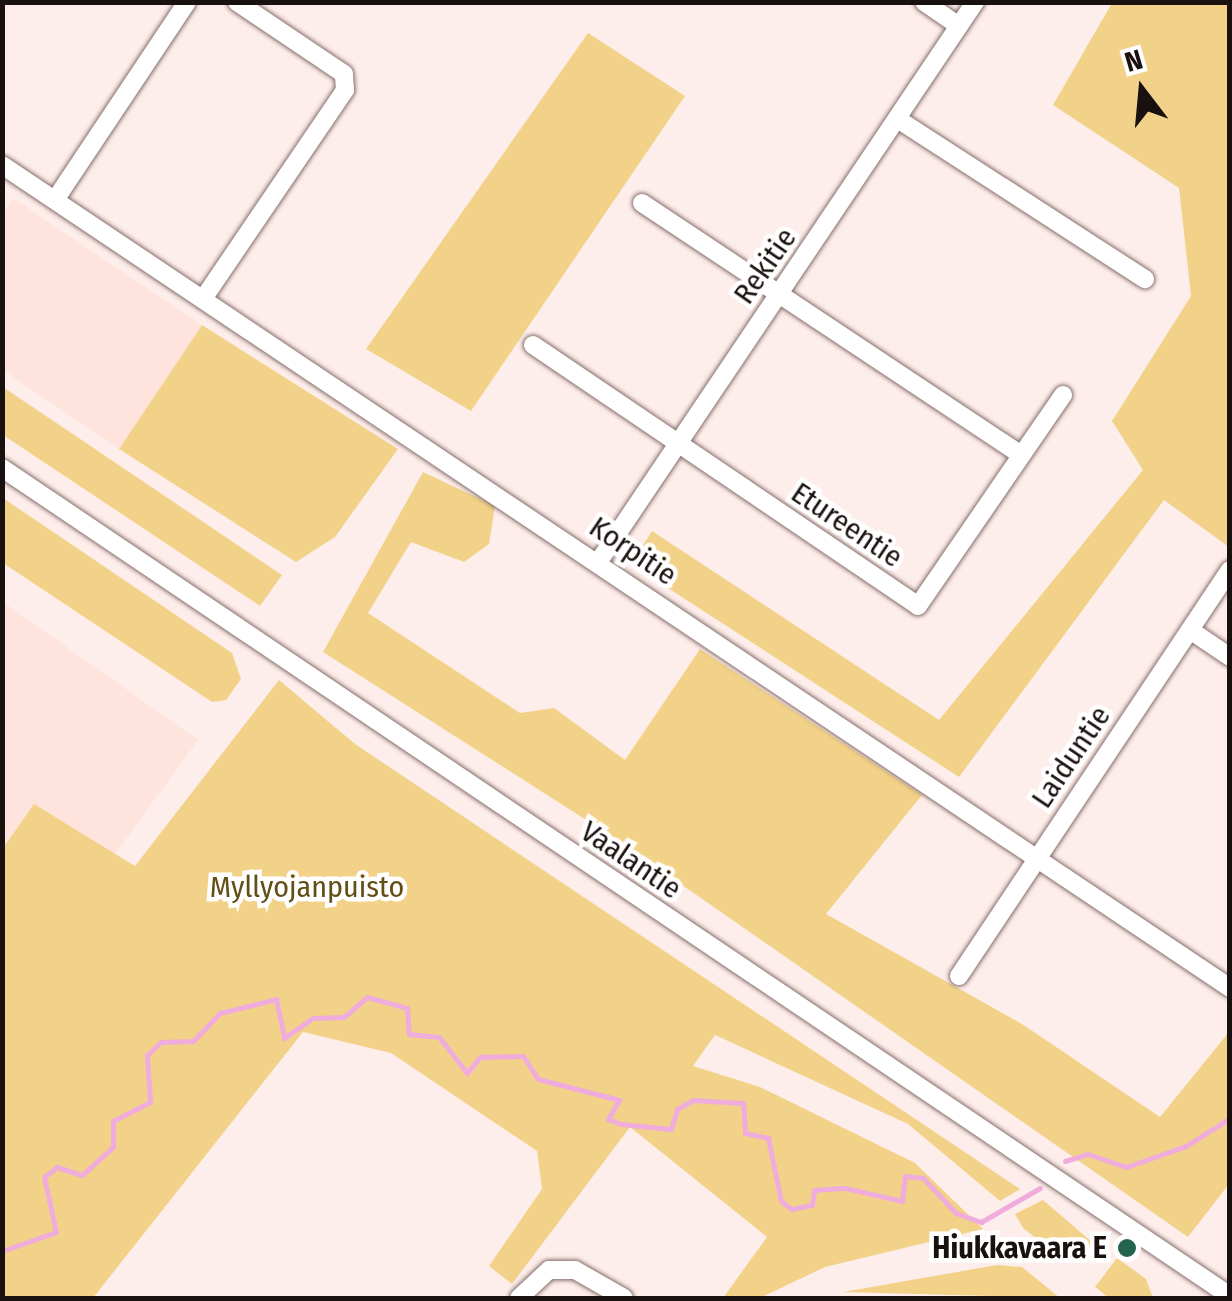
<!DOCTYPE html>
<style>
body{margin:0}
#map{position:relative;width:1232px;height:1301px;overflow:hidden;background:#feeeeb;font-family:"Fira Sans Condensed",sans-serif}
div>[style]{position:absolute}
[style*='--x']{left:calc(var(--x)*1px);top:calc(var(--y)*1px);width:calc(var(--w)*1px);rotate:calc(var(--a)*1deg)}
.built>*{inset:0;background:#ffe3dd}
.green>*{inset:0;background:#f2d288}
.stream>*{height:5px;margin:-2.5px;padding:0 2.5px;transform-origin:2.5px;border-radius:2.5px;background:#efacdc}
.roads{filter:drop-shadow(0 0 2px #856f6b) drop-shadow(0 0 2px #856f6b)}
.minor>*{height:18px;margin:-9px;padding:0 9px;transform-origin:9px;border-radius:9px;background:#fff}
.dots>*{width:28px;height:28px;translate:-50% -50%;box-sizing:border-box;border:5px solid #fff;border-radius:50%}
span{translate:-50% -50%;white-space:nowrap;text-align:center;line-height:1.15;-webkit-text-stroke:9px #fff;paint-order:stroke}
.street-label{font-size:30px;color:#19110f}
.park-label{font-size:30px;color:#634e15}
.poi-label{font-size:30px;color:#19110f;font-weight:700}
.right{translate:-100% -50%;text-align:right}
.frame{position:absolute;inset:0;border:5px solid #19110f;pointer-events:none}
.north{position:absolute;left:1092px;top:40px;width:100px;height:100px;-webkit-text-stroke:8px #fff;paint-order:stroke;rotate:344deg;font-size:28px;font-weight:700;line-height:40px;text-align:center;color:#19110f}
.north::after{content:'';display:block;margin:auto;width:35px;height:45px;background:#19110f;clip-path:polygon(50% 0,100% 100%,50% 72%,0 100%)}
</style>
<div id="map">
<div class="built">
<i style="clip-path:polygon(13px 198px,202px 325px,119px 449px,3px 370px,3px 214px)"></i>
<i style="clip-path:polygon(3px 602px,198px 740px,115px 854px,34px 804px,3px 848px)"></i>
</div>
<div class="green">
<i style="clip-path:polygon(1112px 3px,1229px 3px,1229px 547px,1164px 500px,959px 777px,631px 564px,652px 531px,939px 720px,1143px 470px,1112px 421px,1191px 296px,1179px 188px,1053px 105px)"></i>
<i style="clip-path:polygon(588px 33px,685px 96px,471px 411px,366px 349px)"></i>
<i style="clip-path:polygon(202px 325px,398px 449px,335px 537px,296px 562px,119px 449px)"></i>
<i style="clip-path:polygon(3px 387px,282px 575px,260px 606px,3px 435px)"></i>
<i style="clip-path:polygon(423px 472px,495px 506px,489px 544px,464px 562px,411px 542px,368px 613px,520px 713px,554px 708px,625px 760px,700px 649px,922px 795px,826px 914px,1022px 1024px,1160px 1117px,1229px 1032px,1229px 1184px,1188px 1237px,616px 839px,323px 652px)"></i>
<i style="clip-path:polygon(3px 498px,232px 653px,241px 679px,226px 700px,212px 702px,3px 563px)"></i>
<i style="clip-path:polygon(279px 680px,355px 744px,1020px 1189px,1000px 1201px,908px 1124px,715px 1035px,693px 1066px,760px 1087px,915px 1163px,983px 1229px,825px 1267px,760px 1298px,723px 1298px,767px 1237px,630px 1127px,512px 1284px,489px 1266px,542px 1189px,537px 1151px,391px 1053px,303px 1032px,93px 1298px,3px 1298px,3px 848px,34px 804px,135px 866px)"></i>
<i style="clip-path:polygon(1043px 1200px,1092px 1242px,1080px 1258px,1060px 1257px,1023px 1228px,1015px 1214px)"></i>
<i style="clip-path:polygon(1117px 1258px,1146px 1279px,1153px 1298px,1109px 1298px,1095px 1287px)"></i>
<i style="clip-path:polygon(997px 1265px,1022px 1267px,1060px 1298px,843px 1292px)"></i>
</div>
<div class="stream">
<i style="--x:1065;--y:1161;--w:24;--a:-17"></i>
<i style="--x:1088;--y:1154;--w:40;--a:18.9"></i>
<i style="--x:1126;--y:1167;--w:64;--a:-19.3"></i>
<i style="--x:1186;--y:1146;--w:52;--a:-32.5"></i>
<i style="--x:2;--y:1251;--w:57;--a:-19.4"></i>
<i style="--x:56;--y:1232;--w:56;--a:-102.3"></i>
<i style="--x:44;--y:1177;--w:16;--a:-38"></i>
<i style="--x:57;--y:1167;--w:26;--a:18"></i>
<i style="--x:82;--y:1175;--w:42;--a:-42.1"></i>
<i style="--x:113;--y:1147;--w:26;--a:-90"></i>
<i style="--x:113;--y:1121;--w:42;--a:-27.2"></i>
<i style="--x:150;--y:1102;--w:47;--a:-93.7"></i>
<i style="--x:147;--y:1055;--w:19;--a:-43"></i>
<i style="--x:161;--y:1042;--w:32;--a:-2"></i>
<i style="--x:193;--y:1041;--w:39;--a:-46"></i>
<i style="--x:220;--y:1013;--w:58;--a:-14"></i>
<i style="--x:276;--y:999;--w:40;--a:78"></i>
<i style="--x:284;--y:1038;--w:35;--a:-35"></i>
<i style="--x:313;--y:1018;--w:31;--a:-2"></i>
<i style="--x:344;--y:1017;--w:30;--a:-41"></i>
<i style="--x:367;--y:997;--w:41;--a:15.4"></i>
<i style="--x:407;--y:1008;--w:26;--a:86"></i>
<i style="--x:409;--y:1034;--w:30;--a:6"></i>
<i style="--x:439;--y:1037;--w:46;--a:52.1"></i>
<i style="--x:467;--y:1073;--w:21;--a:-51"></i>
<i style="--x:480;--y:1057;--w:43;--a:-1.3"></i>
<i style="--x:523;--y:1056;--w:27;--a:57"></i>
<i style="--x:538;--y:1079;--w:84;--a:14.5"></i>
<i style="--x:619;--y:1100;--w:22;--a:120"></i>
<i style="--x:608;--y:1119;--w:14;--a:21"></i>
<i style="--x:621;--y:1124;--w:50;--a:5.7"></i>
<i style="--x:671;--y:1129;--w:21;--a:-73"></i>
<i style="--x:677;--y:1109;--w:18;--a:-29"></i>
<i style="--x:693;--y:1100;--w:50;--a:3.4"></i>
<i style="--x:743;--y:1103;--w:30;--a:86"></i>
<i style="--x:745;--y:1133;--w:24;--a:12"></i>
<i style="--x:768;--y:1138;--w:64;--a:78.3"></i>
<i style="--x:781;--y:1201;--w:13;--a:39"></i>
<i style="--x:791;--y:1209;--w:21;--a:-11"></i>
<i style="--x:812;--y:1205;--w:15;--a:-82"></i>
<i style="--x:814;--y:1190;--w:31;--a:-4"></i>
<i style="--x:845;--y:1188;--w:58;--a:12.8"></i>
<i style="--x:902;--y:1201;--w:25;--a:-83"></i>
<i style="--x:905;--y:1176;--w:18;--a:6"></i>
<i style="--x:923;--y:1178;--w:48;--a:46.7"></i>
<i style="--x:956;--y:1213;--w:27;--a:20"></i>
<i style="--x:981;--y:1222;--w:68;--a:-30"></i>
</div>
<div class="roads">
<div class="minor">
<i style="--x:924;--y:2;--w:42;--a:34.4"></i>
<i style="--x:899;--y:120;--w:293;--a:32.9"></i>
<i style="--x:2;--y:165;--w:1478;--a:33.83"></i>
<i style="--x:55;--y:200;--w:238;--a:-56.3"></i>
<i style="--x:642;--y:203;--w:454;--a:33.6"></i>
<i style="--x:203;--y:299;--w:253;--a:-55.8"></i>
<i style="--x:345;--y:90;--w:16;--a:-94"></i>
<i style="--x:344;--y:74;--w:129;--a:-146.1"></i>
<i style="--x:533;--y:345;--w:465;--a:34.1"></i>
<i style="--x:918;--y:606;--w:256;--a:-55.5"></i>
<i style="--x:2;--y:468;--w:1481;--a:33.99"></i>
<i style="--x:599;--y:561;--w:674;--a:-56.07"></i>
<i style="--x:1190;--y:630;--w:48;--a:34"></i>
<i style="--x:959;--y:976;--w:488;--a:-56.3"></i>
<i style="--x:519;--y:1298;--w:41;--a:-43"></i>
<i style="--x:549;--y:1270;--w:26;--a:0"></i>
<i style="--x:575;--y:1270;--w:56;--a:29.7"></i>
</div>
</div>
<div class="dots">
<i style="left:1127px;top:1248px;background:#24634f"></i>
</div>
<div class="street-label">
<span style="left:765px;top:266px;rotate:-55deg">Rekitie</span>
<span style="left:847px;top:525px;rotate:34deg">Etureentie</span>
<span style="left:633px;top:551px;rotate:34deg">Korpitie</span>
<span style="left:1071px;top:757px;rotate:-56deg">Laiduntie</span>
<span style="left:631px;top:860px;rotate:34deg">Vaalantie</span>
</div>
<div class="park-label">
<span style="left:307px;top:887px">Myllyojanpuisto</span>
</div>
<div class="poi-label">
<span class="right" style="left:1107px;top:1248px">Hiukkavaara E</span>
</div>
<div class="frame"></div>
<div class="north">N</div>
</div>
